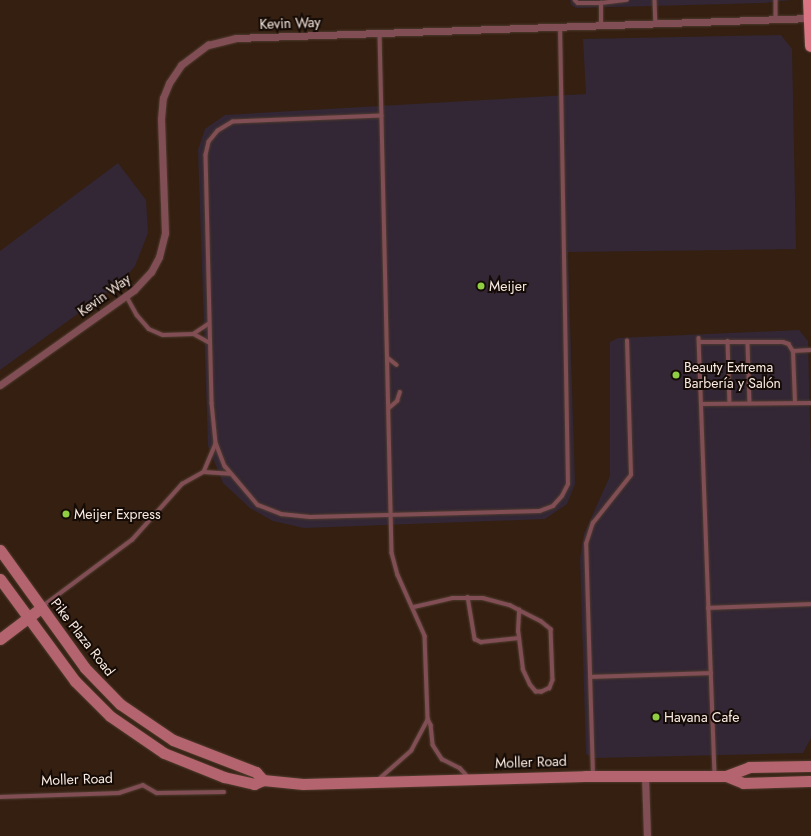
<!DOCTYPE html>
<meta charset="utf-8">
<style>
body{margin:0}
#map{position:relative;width:811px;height:836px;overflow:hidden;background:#341f11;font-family:Jost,sans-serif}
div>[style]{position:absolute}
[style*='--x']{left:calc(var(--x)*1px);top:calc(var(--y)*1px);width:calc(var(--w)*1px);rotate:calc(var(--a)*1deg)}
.commercial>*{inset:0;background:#332735}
.roads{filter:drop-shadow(0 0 1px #503c2e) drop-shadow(0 0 1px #503c2e)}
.lane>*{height:3.5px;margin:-1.75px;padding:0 1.75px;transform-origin:1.75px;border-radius:1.75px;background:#804e54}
.street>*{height:7px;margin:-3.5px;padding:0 3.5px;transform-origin:3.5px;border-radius:3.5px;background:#804e54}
.secondary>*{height:11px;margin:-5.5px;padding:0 5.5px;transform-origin:5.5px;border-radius:5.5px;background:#b4646e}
.primary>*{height:12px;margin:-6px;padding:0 6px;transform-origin:6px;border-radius:6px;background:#db7483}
.dots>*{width:11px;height:11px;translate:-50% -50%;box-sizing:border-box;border:2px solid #150b06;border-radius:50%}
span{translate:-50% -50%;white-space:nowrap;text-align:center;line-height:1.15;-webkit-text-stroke:4px #150b06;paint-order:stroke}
.street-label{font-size:14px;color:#faebe2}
.poi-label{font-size:14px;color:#faebe2}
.left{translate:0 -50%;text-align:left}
</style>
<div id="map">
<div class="commercial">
<i style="clip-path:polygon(570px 0,791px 0,763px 3px,576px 8px,571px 5px)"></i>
<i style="clip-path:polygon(781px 35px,792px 49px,796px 249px,568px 252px,575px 484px,567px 504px,545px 519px,304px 528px,273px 521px,250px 508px,223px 483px,208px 446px,198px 150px,205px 129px,225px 115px,586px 94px,583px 39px)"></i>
<i style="clip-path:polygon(118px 163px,146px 200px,148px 233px,135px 266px,122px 282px,0 370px,0 251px)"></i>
<i style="clip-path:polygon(799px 330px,808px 341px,811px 464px,811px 738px,803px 753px,595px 758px,586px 754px,580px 558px,584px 534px,610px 476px,610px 342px,618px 338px)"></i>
</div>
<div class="roads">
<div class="lane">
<i style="--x:575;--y:0;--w:4;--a:45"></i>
<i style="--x:578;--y:3;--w:23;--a:0"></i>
<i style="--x:655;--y:0;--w:23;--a:88"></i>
<i style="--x:776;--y:0;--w:20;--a:90"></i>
<i style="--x:601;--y:26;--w:23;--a:-90"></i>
<i style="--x:601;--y:3;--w:26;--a:-7"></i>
<i style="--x:380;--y:33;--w:520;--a:88.68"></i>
<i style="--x:392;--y:553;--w:23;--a:75"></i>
<i style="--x:398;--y:575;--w:67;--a:66.1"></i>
<i style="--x:425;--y:636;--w:83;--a:87.9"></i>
<i style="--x:428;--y:719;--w:7;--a:63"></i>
<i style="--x:431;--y:725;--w:20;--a:84"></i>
<i style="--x:433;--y:745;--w:17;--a:57"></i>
<i style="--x:442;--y:759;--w:20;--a:27"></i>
<i style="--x:460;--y:768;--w:12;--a:48"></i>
<i style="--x:382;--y:116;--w:149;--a:177.7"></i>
<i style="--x:233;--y:122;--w:17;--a:149"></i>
<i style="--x:218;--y:131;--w:14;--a:129"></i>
<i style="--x:209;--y:142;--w:13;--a:103"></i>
<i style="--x:206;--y:155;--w:248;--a:88.6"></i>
<i style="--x:212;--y:403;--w:40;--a:84.3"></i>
<i style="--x:216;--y:443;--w:25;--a:69"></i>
<i style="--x:225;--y:466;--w:51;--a:49.8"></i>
<i style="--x:258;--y:505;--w:25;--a:21"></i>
<i style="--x:281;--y:514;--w:29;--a:6"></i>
<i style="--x:310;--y:517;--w:230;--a:-1.5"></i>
<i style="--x:540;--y:511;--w:14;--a:-21"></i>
<i style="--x:553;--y:506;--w:13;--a:-48"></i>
<i style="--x:562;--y:496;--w:13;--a:-63"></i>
<i style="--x:568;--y:484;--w:457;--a:-91"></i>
<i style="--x:126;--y:295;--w:23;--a:61"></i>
<i style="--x:137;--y:315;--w:18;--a:49"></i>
<i style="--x:149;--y:329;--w:15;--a:23"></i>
<i style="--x:163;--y:335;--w:31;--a:-2"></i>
<i style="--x:209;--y:324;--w:18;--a:146"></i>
<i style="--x:194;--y:334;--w:18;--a:29"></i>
<i style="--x:699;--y:338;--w:436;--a:87.9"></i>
<i style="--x:728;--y:341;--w:62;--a:88.2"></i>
<i style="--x:699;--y:342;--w:84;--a:0"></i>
<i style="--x:783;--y:342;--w:6;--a:18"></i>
<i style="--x:789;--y:344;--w:8;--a:60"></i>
<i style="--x:748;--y:344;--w:59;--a:88.1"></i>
<i style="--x:388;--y:358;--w:11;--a:38"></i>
<i style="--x:795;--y:403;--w:52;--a:-92.2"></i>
<i style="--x:793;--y:351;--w:18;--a:-3"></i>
<i style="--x:701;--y:404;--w:110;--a:-0.5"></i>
<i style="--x:389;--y:408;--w:11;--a:-41"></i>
<i style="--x:397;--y:401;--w:9;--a:-72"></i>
<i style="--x:216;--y:444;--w:30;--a:113"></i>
<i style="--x:204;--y:472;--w:26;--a:4"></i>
<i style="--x:468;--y:597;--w:43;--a:80.5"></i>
<i style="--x:475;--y:639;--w:7;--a:27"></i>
<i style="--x:481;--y:642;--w:38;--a:-6"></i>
<i style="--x:43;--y:606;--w:111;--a:-36.6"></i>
<i style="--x:132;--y:540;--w:75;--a:-48.2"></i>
<i style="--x:182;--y:484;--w:25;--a:-29"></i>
<i style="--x:414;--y:607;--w:39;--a:-13"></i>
<i style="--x:452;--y:598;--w:31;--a:0"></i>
<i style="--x:483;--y:598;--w:28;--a:15"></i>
<i style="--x:510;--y:605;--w:10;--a:29"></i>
<i style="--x:519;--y:610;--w:25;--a:27"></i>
<i style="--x:541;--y:621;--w:13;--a:39"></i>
<i style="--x:551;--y:629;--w:51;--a:87.8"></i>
<i style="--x:553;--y:680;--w:9;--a:111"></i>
<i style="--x:550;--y:688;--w:9;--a:153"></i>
<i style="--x:542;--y:692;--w:6;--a:180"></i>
<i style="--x:536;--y:692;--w:9;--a:-131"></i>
<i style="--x:530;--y:685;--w:17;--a:-115"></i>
<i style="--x:523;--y:670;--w:38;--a:-97"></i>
<i style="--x:518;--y:632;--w:22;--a:-87"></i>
<i style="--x:708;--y:608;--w:103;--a:-2.2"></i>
<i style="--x:590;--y:677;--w:121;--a:-1.9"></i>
<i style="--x:593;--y:775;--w:231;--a:-91.7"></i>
<i style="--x:586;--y:544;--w:22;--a:-72"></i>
<i style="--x:593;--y:523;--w:61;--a:-51.6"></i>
<i style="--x:631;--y:475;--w:134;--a:-91.7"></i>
<i style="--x:379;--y:779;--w:43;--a:-41.2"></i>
<i style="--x:411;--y:751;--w:36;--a:-62"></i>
<i style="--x:0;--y:797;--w:119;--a:-1.9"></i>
<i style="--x:119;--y:793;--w:25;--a:-18"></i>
<i style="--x:143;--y:785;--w:16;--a:30"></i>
<i style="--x:157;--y:793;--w:67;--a:-0.9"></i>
</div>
<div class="street">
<i style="--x:0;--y:385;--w:164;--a:-35.3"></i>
<i style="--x:134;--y:290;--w:25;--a:-47"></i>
<i style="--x:151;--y:272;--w:17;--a:-62"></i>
<i style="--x:159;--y:257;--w:25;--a:-76"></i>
<i style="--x:165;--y:233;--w:114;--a:-92"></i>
<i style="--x:161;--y:119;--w:21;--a:-85"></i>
<i style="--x:163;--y:98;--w:16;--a:-68"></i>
<i style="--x:169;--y:83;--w:22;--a:-56"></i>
<i style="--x:181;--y:65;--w:34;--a:-37"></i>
<i style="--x:208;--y:45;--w:29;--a:-14"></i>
<i style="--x:236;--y:38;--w:575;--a:-1.99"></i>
<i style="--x:645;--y:776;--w:60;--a:88.1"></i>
</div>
<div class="secondary">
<i style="--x:0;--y:550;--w:145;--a:54.2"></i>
<i style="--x:85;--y:668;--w:50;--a:45.8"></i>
<i style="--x:120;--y:704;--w:64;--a:34.2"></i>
<i style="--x:173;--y:740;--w:89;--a:21.1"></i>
<i style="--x:256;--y:772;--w:11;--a:49"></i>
<i style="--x:0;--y:579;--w:127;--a:53.7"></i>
<i style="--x:75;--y:681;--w:49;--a:45"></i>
<i style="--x:110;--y:716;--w:65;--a:34.4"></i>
<i style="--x:164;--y:753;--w:65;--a:21.8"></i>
<i style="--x:224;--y:777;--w:31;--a:13"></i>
<i style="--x:254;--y:784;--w:10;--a:-24"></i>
<i style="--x:263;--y:780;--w:40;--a:5.7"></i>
<i style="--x:303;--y:784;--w:282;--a:-1.6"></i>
<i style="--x:585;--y:776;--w:141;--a:0"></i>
<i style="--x:726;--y:776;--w:18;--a:22"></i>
<i style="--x:743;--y:783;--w:68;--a:-1.7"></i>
<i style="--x:0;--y:639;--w:51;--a:-37.1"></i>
<i style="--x:726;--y:776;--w:25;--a:-21"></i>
<i style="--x:749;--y:767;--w:62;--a:-0.9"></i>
</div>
<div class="primary">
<i style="--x:809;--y:0;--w:46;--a:87.5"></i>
</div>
</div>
<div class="dots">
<i style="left:481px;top:286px;background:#8fcd42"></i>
<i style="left:676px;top:375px;background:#8fcd42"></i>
<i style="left:66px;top:514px;background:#8fcd42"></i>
<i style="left:656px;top:717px;background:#8fcd42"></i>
</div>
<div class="street-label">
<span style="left:290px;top:23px;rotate:-2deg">Kevin Way</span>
<span style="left:104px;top:295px;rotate:-36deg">Kevin Way</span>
<span style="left:83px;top:637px;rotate:52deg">Pike Plaza Road</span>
<span style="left:531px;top:762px;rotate:-2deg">Moller Road</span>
<span style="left:77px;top:779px;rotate:-2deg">Moller Road</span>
</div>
<div class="poi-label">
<span class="left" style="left:489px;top:286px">Meijer</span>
<span class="left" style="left:684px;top:375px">Beauty Extrema<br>Barbería y Salón</span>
<span class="left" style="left:74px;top:514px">Meijer Express</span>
<span class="left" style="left:664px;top:717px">Havana Cafe</span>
</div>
</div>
